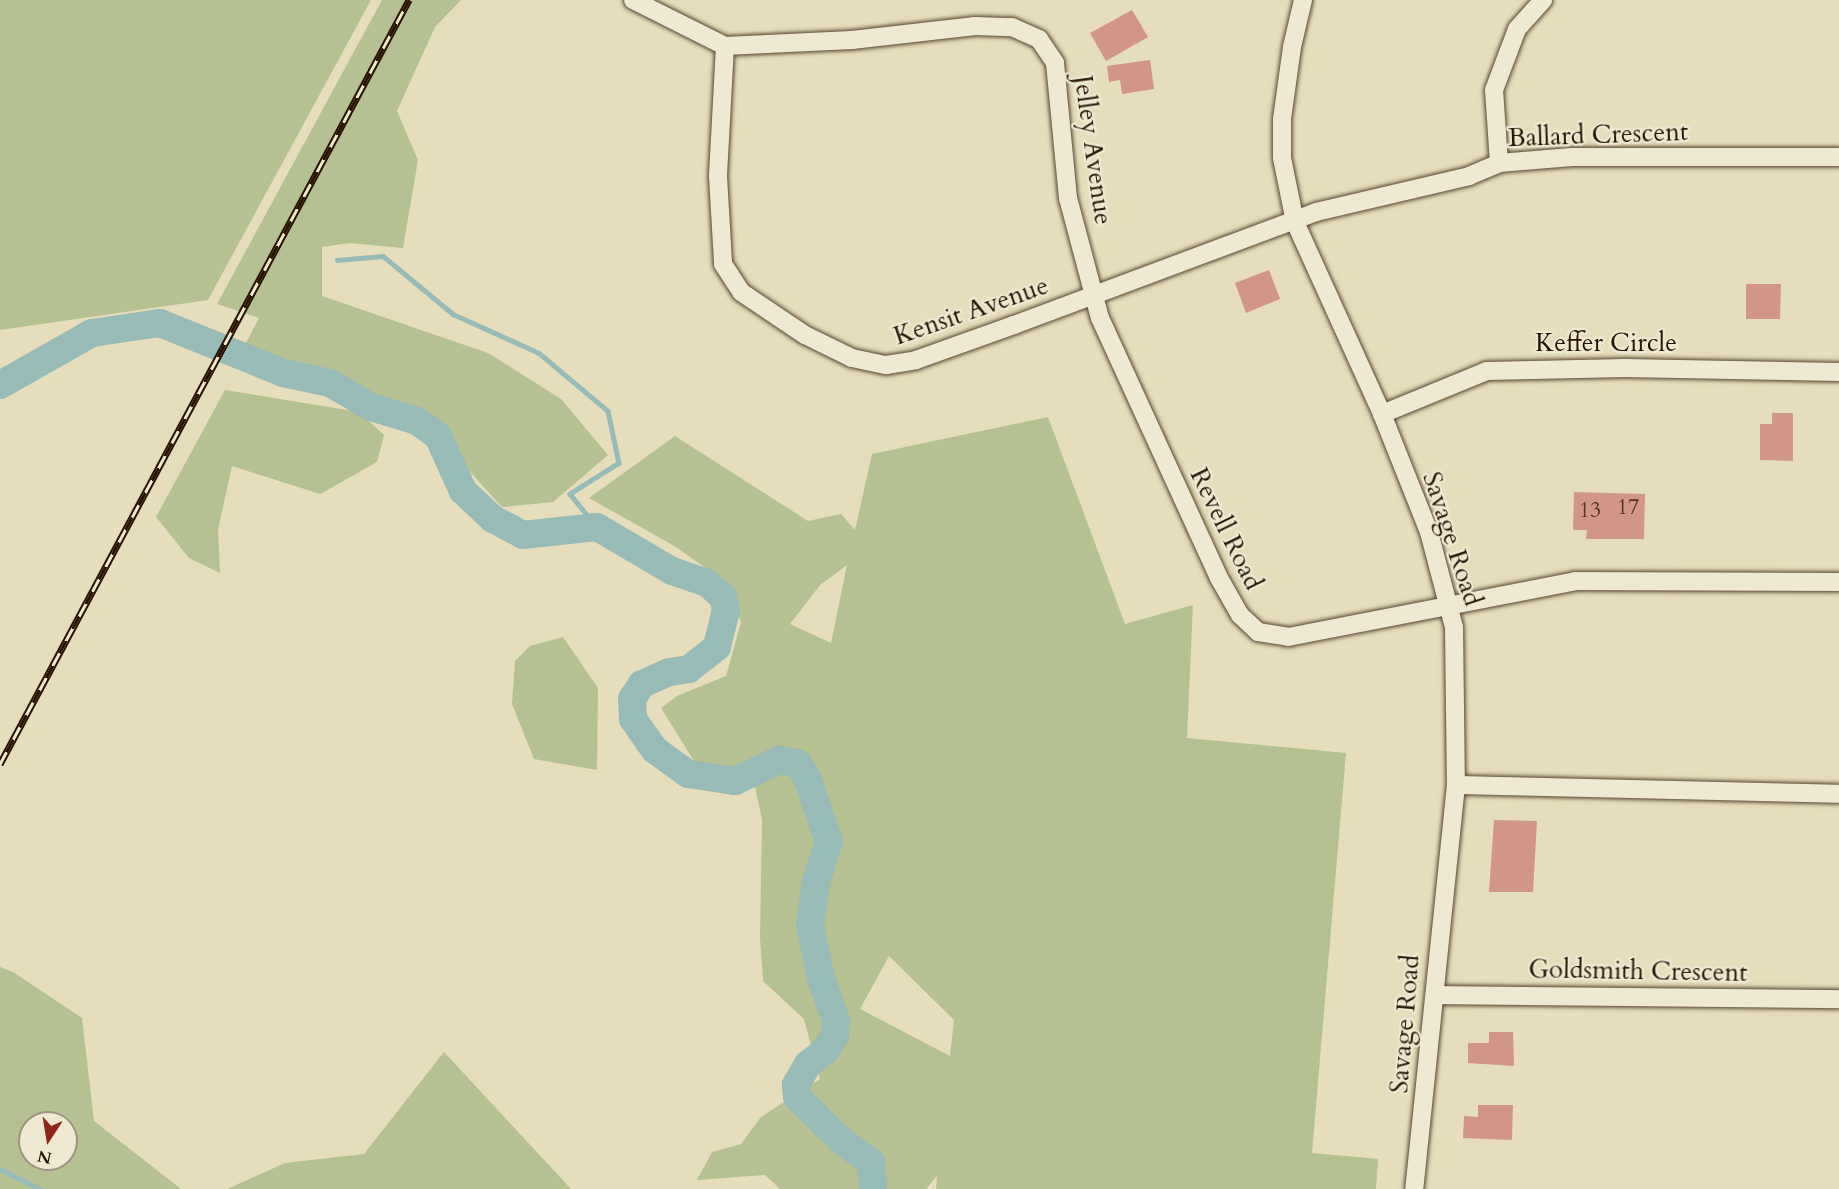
<!DOCTYPE html>
<style>
body{margin:0}
#map{position:relative;width:1839px;height:1189px;overflow:hidden;background:#e6ddba;font-family:Cardo,serif}
div>[style]{position:absolute}
[style*='--x']{left:calc(var(--x)*1px);top:calc(var(--y)*1px);width:calc(var(--w)*1px);rotate:calc(var(--a)*1deg)}
.green>*{inset:0;background:#b5c190}
.stream>*{height:4.5px;margin:-2.25px;padding:0 2.25px;transform-origin:2.25px;border-radius:2.25px;background:#97bbb6}
.river>*{height:28px;margin:-14px;padding:0 14px;transform-origin:14px;border-radius:14px;background:#97bbb6}
.building>*{inset:0;background:#d19684}
.roads{filter:drop-shadow(0 0 2px #58452e) drop-shadow(0 0 2px #58452e)}
.street>*{height:18px;margin:-9px;padding:0 9px;transform-origin:9px;border-radius:9px;background:#efe9d2}
.rail>*{height:7px;margin-top:-3.5px;transform-origin:0;background:repeating-linear-gradient(90deg,#efe9d2 0 14px,#281200 0 28px);box-sizing:border-box;border-block:2px solid #281200}
span{translate:-50% -50%;white-space:nowrap;text-align:center;line-height:1.15;-webkit-text-stroke:4.5px #efe9d2;paint-order:stroke}
.number-label{font-size:22px;color:#523321}
.number-label span{-webkit-text-stroke-width:0}
.street-label{font-size:26px;color:#281200}
.north{position:absolute;left:18px;top:1111px;width:60px;height:60px;box-sizing:border-box;background:#efe9d2;border:2px solid #9f937e;border-radius:50%;rotate:192deg;font-size:16px;font-weight:700;line-height:24px;text-align:center;color:#281200}
.north::after{content:'';display:block;margin:auto;width:21px;height:27px;background:#8f2418;clip-path:polygon(50% 0,100% 100%,50% 72%,0 100%)}
</style>
<div id="map">
<div class="green">
<i style="clip-path:polygon(0 0,371px 0,208px 300px,0 330px)"></i>
<i style="clip-path:polygon(382px 0,461px 0,435px 27px,397px 111px,418px 160px,403px 248px,349px 243px,322px 247px,322px 296px,488px 353px,561px 399px,608px 455px,553px 502px,502px 507px,443px 442px,412px 416px,262px 355px,246px 343px,259px 318px,217px 304px)"></i>
<i style="clip-path:polygon(225px 390px,359px 412px,384px 435px,377px 462px,320px 494px,232px 466px,218px 530px,220px 573px,189px 558px,156px 517px)"></i>
<i style="clip-path:polygon(evenodd,1048px 417px,1125px 624px,1193px 605px,1187px 738px,1346px 753px,1312px 1153px,1378px 1159px,1376px 1189px,936px 1189px,937px 1176px,926px 1189px,780px 1189px,765px 1175px,697px 1180px,712px 1152px,741px 1144px,761px 1117px,820px 1079px,804px 1019px,763px 981px,760px 938px,762px 820px,751px 768px,699px 769px,661px 708px,677px 696px,726px 676px,741px 622px,721px 579px,676px 547px,589px 498px,675px 436px,808px 521px,841px 514px,855px 530px,872px 454px,1048px 417px,847px 565px,831px 643px,790px 624px,820px 585px,847px 565px,1048px 417px,889px 956px,954px 1020px,950px 1056px,860px 1009px,889px 956px)"></i>
<i style="clip-path:polygon(563px 637px,598px 688px,597px 770px,534px 759px,512px 704px,515px 661px,530px 646px)"></i>
<i style="clip-path:polygon(evenodd,0 967px,13px 972px,82px 1018px,94px 1121px,181px 1189px,0 1189px,0 967px,30px 1123px,66px 1123px,66px 1159px,30px 1159px,30px 1123px)"></i>
<i style="clip-path:polygon(444px 1052px,571px 1189px,227px 1189px,285px 1163px,364px 1154px)"></i>
</div>
<div class="stream">
<i style="--x:337;--y:260;--w:46;--a:-5"></i>
<i style="--x:383;--y:256;--w:91;--a:39.6"></i>
<i style="--x:453;--y:314;--w:94;--a:24.4"></i>
<i style="--x:539;--y:353;--w:90;--a:40"></i>
<i style="--x:608;--y:411;--w:53;--a:78.1"></i>
<i style="--x:619;--y:463;--w:58;--a:147.7"></i>
<i style="--x:570;--y:494;--w:43;--a:50.7"></i>
<i style="--x:0;--y:1169;--w:45;--a:26.6"></i>
</div>
<div class="river">
<i style="--x:0;--y:385;--w:106;--a:-29.5"></i>
<i style="--x:92;--y:333;--w:69;--a:-8.4"></i>
<i style="--x:160;--y:323;--w:133;--a:22.1"></i>
<i style="--x:283;--y:373;--w:48;--a:12"></i>
<i style="--x:330;--y:383;--w:48;--a:30.3"></i>
<i style="--x:371;--y:407;--w:48;--a:16.9"></i>
<i style="--x:417;--y:421;--w:26;--a:36"></i>
<i style="--x:438;--y:436;--w:60;--a:65.6"></i>
<i style="--x:463;--y:491;--w:41;--a:43"></i>
<i style="--x:493;--y:519;--w:34;--a:28"></i>
<i style="--x:523;--y:535;--w:74;--a:-6.2"></i>
<i style="--x:597;--y:527;--w:87;--a:30.4"></i>
<i style="--x:672;--y:571;--w:37;--a:19"></i>
<i style="--x:707;--y:583;--w:21;--a:41"></i>
<i style="--x:723;--y:597;--w:13;--a:77"></i>
<i style="--x:726;--y:610;--w:38;--a:104"></i>
<i style="--x:717;--y:647;--w:36;--a:142"></i>
<i style="--x:689;--y:669;--w:20;--a:171"></i>
<i style="--x:669;--y:672;--w:30;--a:156"></i>
<i style="--x:642;--y:684;--w:18;--a:124"></i>
<i style="--x:632;--y:699;--w:20;--a:87"></i>
<i style="--x:633;--y:719;--w:38;--a:55"></i>
<i style="--x:655;--y:750;--w:41;--a:36"></i>
<i style="--x:688;--y:774;--w:48;--a:8.5"></i>
<i style="--x:735;--y:781;--w:49;--a:-25.5"></i>
<i style="--x:779;--y:760;--w:19;--a:9"></i>
<i style="--x:798;--y:763;--w:17;--a:59"></i>
<i style="--x:807;--y:778;--w:67;--a:70.8"></i>
<i style="--x:829;--y:841;--w:43;--a:107.6"></i>
<i style="--x:816;--y:882;--w:43;--a:97.9"></i>
<i style="--x:810;--y:925;--w:54;--a:78.3"></i>
<i style="--x:821;--y:978;--w:46;--a:70.8"></i>
<i style="--x:836;--y:1021;--w:14;--a:94"></i>
<i style="--x:835;--y:1035;--w:17;--a:121"></i>
<i style="--x:826;--y:1050;--w:23;--a:142"></i>
<i style="--x:808;--y:1064;--w:24;--a:120"></i>
<i style="--x:796;--y:1085;--w:12;--a:85"></i>
<i style="--x:797;--y:1097;--w:63;--a:44.4"></i>
<i style="--x:842;--y:1141;--w:36;--a:36"></i>
<i style="--x:871;--y:1162;--w:27;--a:86"></i>
</div>
<div class="building">
<i style="clip-path:polygon(1132px 10px,1148px 37px,1106px 61px,1090px 33px)"></i>
<i style="clip-path:polygon(1150px 60px,1154px 89px,1122px 94px,1120px 80px,1109px 82px,1107px 66px)"></i>
<i style="clip-path:polygon(1269px 270px,1280px 299px,1246px 313px,1235px 283px)"></i>
<i style="clip-path:polygon(1746px 284px,1781px 284px,1780px 319px,1746px 319px)"></i>
<i style="clip-path:polygon(1772px 413px,1793px 413px,1793px 461px,1760px 460px,1760px 424px,1772px 424px)"></i>
<i style="clip-path:polygon(1574px 492px,1645px 494px,1644px 539px,1586px 539px,1587px 530px,1573px 530px)"></i>
<i style="clip-path:polygon(1494px 820px,1537px 821px,1533px 892px,1489px 892px)"></i>
<i style="clip-path:polygon(1489px 1032px,1513px 1032px,1514px 1066px,1468px 1063px,1468px 1043px,1489px 1043px)"></i>
<i style="clip-path:polygon(1478px 1105px,1513px 1105px,1512px 1140px,1463px 1138px,1464px 1116px,1478px 1117px)"></i>
</div>
<div class="roads">
<div class="street">
<i style="--x:633;--y:0;--w:103;--a:26.6"></i>
<i style="--x:725;--y:46;--w:127;--a:-2.7"></i>
<i style="--x:852;--y:40;--w:124;--a:-6.5"></i>
<i style="--x:975;--y:26;--w:37;--a:2"></i>
<i style="--x:1012;--y:27;--w:30;--a:24"></i>
<i style="--x:1039;--y:39;--w:29;--a:56"></i>
<i style="--x:1055;--y:63;--w:136;--a:84.5"></i>
<i style="--x:1068;--y:198;--w:124;--a:75.1"></i>
<i style="--x:1100;--y:318;--w:286;--a:65.4"></i>
<i style="--x:1219;--y:578;--w:43;--a:60.4"></i>
<i style="--x:1240;--y:615;--w:25;--a:43"></i>
<i style="--x:1258;--y:632;--w:30;--a:9"></i>
<i style="--x:1288;--y:637;--w:292;--a:-11"></i>
<i style="--x:1575;--y:581;--w:264;--a:0.2"></i>
<i style="--x:1303;--y:0;--w:48;--a:103.2"></i>
<i style="--x:1292;--y:47;--w:73;--a:97.9"></i>
<i style="--x:1282;--y:119;--w:39;--a:90"></i>
<i style="--x:1282;--y:158;--w:65;--a:78.5"></i>
<i style="--x:1295;--y:222;--w:211;--a:65.6"></i>
<i style="--x:1382;--y:414;--w:127;--a:68.3"></i>
<i style="--x:1429;--y:532;--w:98;--a:75.3"></i>
<i style="--x:1454;--y:627;--w:158;--a:89.3"></i>
<i style="--x:1456;--y:785;--w:406;--a:95.9"></i>
<i style="--x:725;--y:46;--w:130;--a:93.1"></i>
<i style="--x:718;--y:176;--w:88;--a:86.7"></i>
<i style="--x:723;--y:264;--w:33;--a:57"></i>
<i style="--x:741;--y:292;--w:77;--a:33.9"></i>
<i style="--x:805;--y:335;--w:52;--a:26.1"></i>
<i style="--x:852;--y:358;--w:35;--a:12"></i>
<i style="--x:886;--y:365;--w:30;--a:-9"></i>
<i style="--x:916;--y:360;--w:104;--a:-19.7"></i>
<i style="--x:1014;--y:325;--w:322;--a:-20.5"></i>
<i style="--x:1316;--y:212;--w:157;--a:-13.2"></i>
<i style="--x:1469;--y:176;--w:33;--a:-23"></i>
<i style="--x:1499;--y:163;--w:73;--a:-4.7"></i>
<i style="--x:1572;--y:157;--w:267;--a:0"></i>
<i style="--x:1499;--y:163;--w:73;--a:-93.9"></i>
<i style="--x:1494;--y:90;--w:65;--a:-69.3"></i>
<i style="--x:1517;--y:29;--w:39;--a:-48"></i>
<i style="--x:1382;--y:414;--w:113;--a:-22.3"></i>
<i style="--x:1487;--y:371;--w:138;--a:-1.2"></i>
<i style="--x:1625;--y:368;--w:214;--a:1.1"></i>
<i style="--x:1456;--y:785;--w:383;--a:1.3"></i>
<i style="--x:1436;--y:995;--w:403;--a:0.6"></i>
</div>
</div>
<div class="rail">
<i style="--x:0;--y:764;--w:867;--a:-61.84"></i>
</div>
<div class="number-label">
<span style="left:1628px;top:508px">17</span>
<span style="left:1590px;top:511px">13</span>
</div>
<div class="street-label">
<span style="left:1598px;top:135px;rotate:-2deg">Ballard Crescent</span>
<span style="left:1093px;top:150px;rotate:82deg">Jelley Avenue</span>
<span style="left:971px;top:311px;rotate:-19deg">Kensit Avenue</span>
<span style="left:1606px;top:343px">Keffer Circle</span>
<span style="left:1226px;top:529px;rotate:64deg">Revell Road</span>
<span style="left:1452px;top:539px;rotate:72deg">Savage Road</span>
<span style="left:1638px;top:971px;rotate:1deg">Goldsmith Crescent</span>
<span style="left:1405px;top:1024px;rotate:-85deg">Savage Road</span>
</div>
<div class="north">N</div>
</div>
